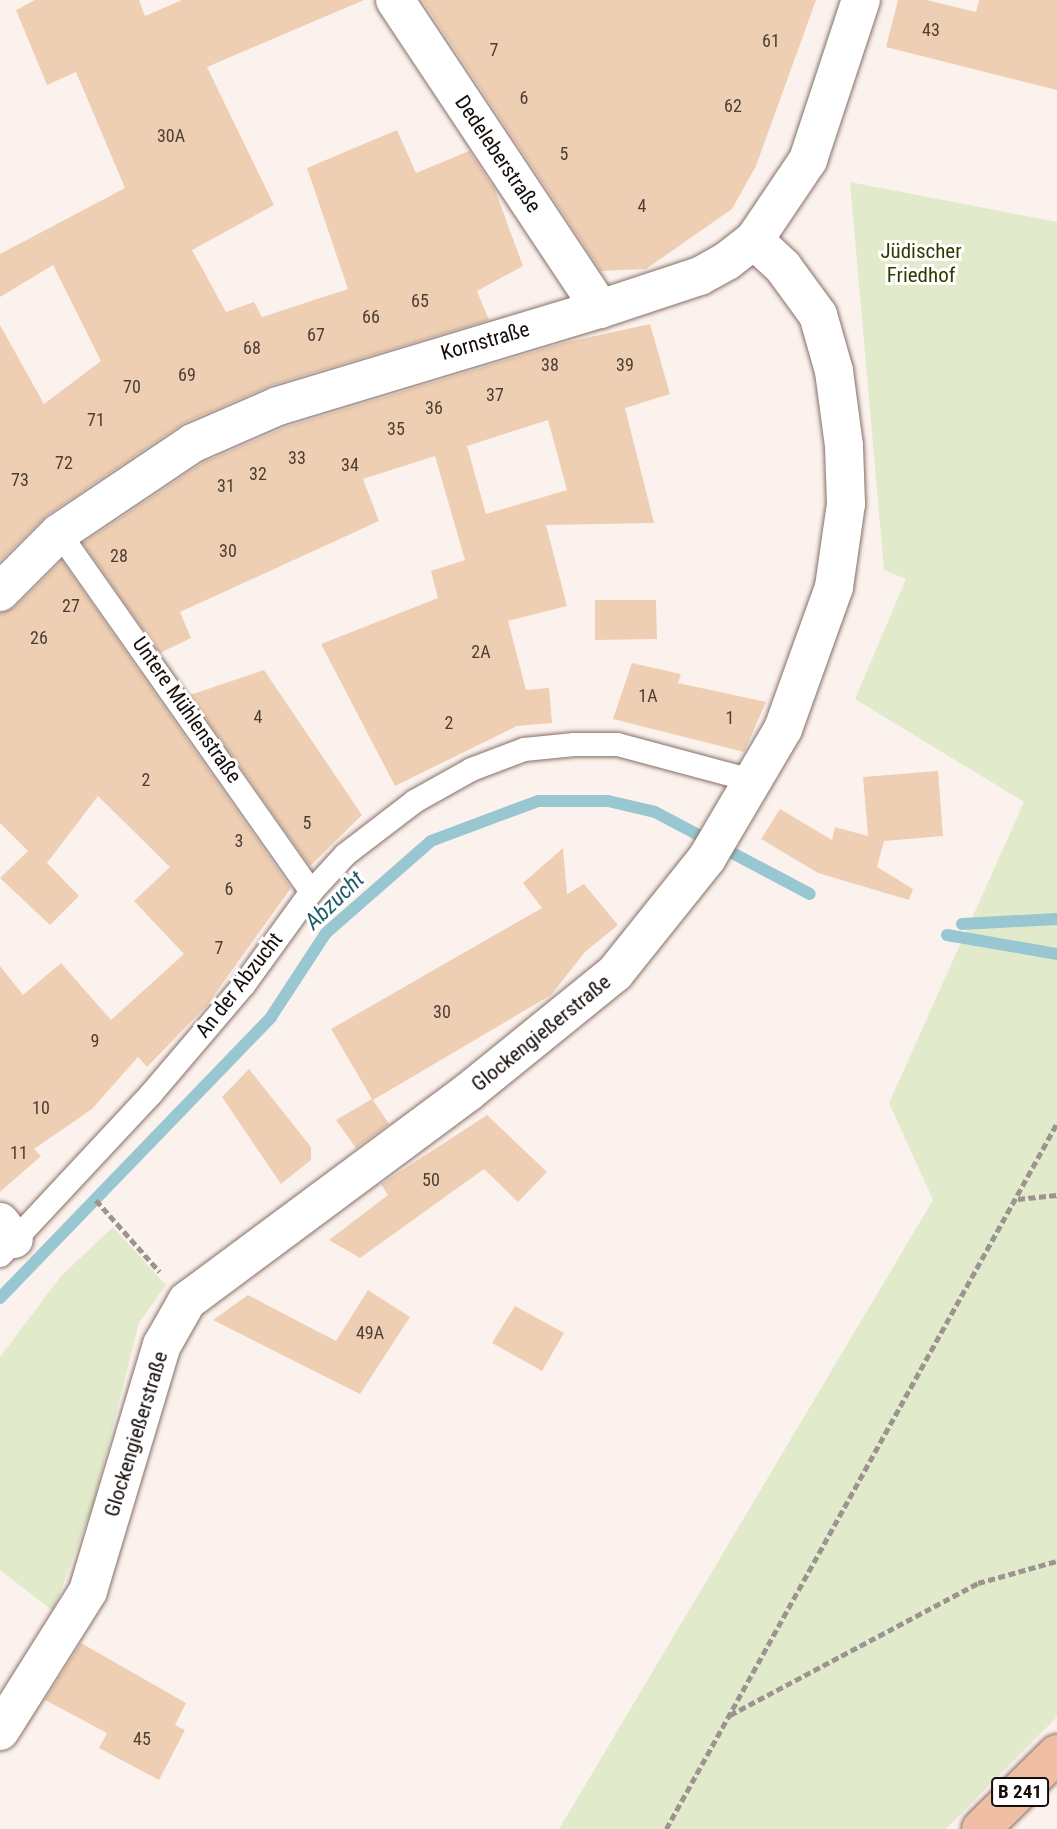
<!DOCTYPE html>
<meta charset="utf-8">
<style>
body{margin:0}
#map{position:relative;width:1057px;height:1829px;overflow:hidden;background:#fcf2ed;font-family:"Roboto Condensed",sans-serif}
div>[style]{position:absolute}
[style*='--x']{left:calc(var(--x)*1px);top:calc(var(--y)*1px);width:calc(var(--w)*1px);rotate:calc(var(--a)*1deg)}
.green>*{inset:0;background:#e1ebcb}
.stream>*{height:12px;margin:-6px;padding:0 6px;transform-origin:6px;border-radius:6px;background:#98c7d2}
.building>*{inset:0;background:#eecfb3}
.path>*{height:4.5px;margin-top:-2.25px;transform-origin:0;background:repeating-linear-gradient(90deg,#9d9490 0 7px,transparent 0 10.5px)}
.roads{filter:drop-shadow(0 0 2px #867067) drop-shadow(0 0 2px #867067)}
.lane>*{height:23px;margin:-11.5px;padding:0 11.5px;transform-origin:11.5px;border-radius:11.5px;background:#fff}
.street>*{height:38px;margin:-19px;padding:0 19px;transform-origin:19px;border-radius:19px;background:#fff}
.primary>*{height:38px;margin:-19px;padding:0 19px;transform-origin:19px;border-radius:19px;background:#efbea4}
span{translate:-50% -50%;white-space:nowrap;text-align:center;line-height:1.15;-webkit-text-stroke:6px #fff;paint-order:stroke}
.number-label{font-size:18px;color:#4c3e34}
.number-label span{-webkit-text-stroke-width:0}
.shield-label span{padding:2px 5px;background:#fff;border:2px solid;border-radius:5px;-webkit-text-stroke-width:0}
.shield-label{font-size:19px;color:#160e0a;font-weight:700}
.street-label{font-size:21px;color:#160e0a}
.park-label{font-size:21px;color:#303b00}
.water-label{font-size:23px;color:#1d5c68;font-style:italic}
</style>
<div id="map">
<div class="green">
<i style="clip-path:polygon(850px 182px,1057px 222px,1057px 1717px,946px 1829px,559px 1829px,933px 1200px,889px 1103px,1024px 802px,855px 699px,906px 579px,884px 570px)"></i>
<i style="clip-path:polygon(113px 1227px,166px 1285px,139px 1323px,93px 1505px,53px 1611px,0 1570px,0 1357px,61px 1276px)"></i>
</div>
<div class="stream">
<i style="--x:962;--y:924;--w:95;--a:-3"></i>
<i style="--x:947;--y:935;--w:112;--a:9.8"></i>
<i style="--x:0;--y:1298;--w:390;--a:-46"></i>
<i style="--x:271;--y:1017;--w:100;--a:-56.8"></i>
<i style="--x:326;--y:933;--w:140;--a:-41.2"></i>
<i style="--x:431;--y:841;--w:114;--a:-20.5"></i>
<i style="--x:538;--y:801;--w:70;--a:0"></i>
<i style="--x:608;--y:801;--w:48;--a:13.2"></i>
<i style="--x:655;--y:812;--w:175;--a:27.9"></i>
</div>
<div class="building">
<i style="clip-path:polygon(35px 0,139px 0,145px 16px,182px 0,364px 0,207px 67px,274px 205px,192px 250px,226px 312px,254px 302px,262px 317px,348px 289px,307px 168px,397px 130px,416px 173px,469px 151px,495px 190px,523px 266px,477px 291px,489px 320px,272px 385px,184px 423px,47px 515px,0 561px,0 325px,44px 404px,101px 361px,53px 265px,0 297px,0 254px,125px 188px,76px 72px,47px 85px,16px 10px)"></i>
<i style="clip-path:polygon(422px 0,816px 0,756px 166px,732px 209px,646px 269px,601px 271px)"></i>
<i style="clip-path:polygon(898px 0,926px 0,976px 12px,979px 0,1057px 0,1057px 90px,886px 47px)"></i>
<i style="clip-path:polygon(evenodd,650px 324px,670px 394px,625px 408px,654px 523px,546px 525px,567px 606px,508px 621px,526px 690px,549px 688px,552px 723px,517px 726px,395px 786px,321px 644px,438px 598px,431px 571px,465px 560px,435px 456px,363px 479px,379px 521px,180px 612px,191px 638px,160px 653px,83px 543px,204px 462px,286px 427px,563px 343px,650px 324px,548px 420px,567px 490px,486px 514px,467px 446px,548px 420px)"></i>
<i style="clip-path:polygon(62px 561px,291px 888px,207px 1005px,147px 1067px,138px 1057px,92px 1109px,34px 1149px,41px 1156px,0 1192px,0 966px,23px 995px,61px 963px,111px 1020px,184px 954px,134px 901px,170px 867px,98px 796px,47px 863px,79px 896px,50px 925px,0 878px,28px 851px,0 823px,0 613px,15px 607px)"></i>
<i style="clip-path:polygon(595px 600px,656px 600px,657px 639px,595px 640px)"></i>
<i style="clip-path:polygon(632px 663px,681px 674px,678px 683px,766px 702px,744px 752px,613px 719px)"></i>
<i style="clip-path:polygon(264px 670px,362px 815px,310px 866px,190px 695px)"></i>
<i style="clip-path:polygon(938px 771px,943px 836px,884px 841px,877px 867px,913px 889px,909px 900px,818px 873px,761px 839px,780px 809px,832px 840px,835px 827px,868px 836px,863px 777px)"></i>
<i style="clip-path:polygon(563px 848px,567px 894px,584px 884px,618px 925px,585px 952px,551px 995px,373px 1100px,389px 1124px,356px 1148px,336px 1120px,372px 1099px,331px 1029px,542px 908px,523px 883px)"></i>
<i style="clip-path:polygon(249px 1069px,311px 1147px,311px 1160px,281px 1184px,222px 1097px)"></i>
<i style="clip-path:polygon(487px 1115px,547px 1172px,518px 1202px,484px 1169px,360px 1258px,329px 1240px,388px 1195px,381px 1184px)"></i>
<i style="clip-path:polygon(368px 1290px,410px 1317px,360px 1394px,213px 1320px,248px 1295px,336px 1341px)"></i>
<i style="clip-path:polygon(515px 1306px,564px 1333px,542px 1371px,492px 1343px)"></i>
<i style="clip-path:polygon(81px 1643px,186px 1703px,175px 1725px,185px 1730px,159px 1780px,99px 1748px,107px 1733px,45px 1700px)"></i>
</div>
<div class="path">
<i style="--x:1018;--y:1199;--w:39;--a:-6"></i>
<i style="--x:96;--y:1200;--w:96;--a:48.4"></i>
<i style="--x:730;--y:1715;--w:281;--a:-28"></i>
<i style="--x:978;--y:1583;--w:82;--a:-15.6"></i>
<i style="--x:666;--y:1829;--w:807;--a:-61.02"></i>
</div>
<div class="roads">
<div class="lane">
<i style="--x:59;--y:533;--w:438;--a:54.9"></i>
<i style="--x:0;--y:1255;--w:221;--a:-47"></i>
<i style="--x:151;--y:1093;--w:142;--a:-49.6"></i>
<i style="--x:243;--y:985;--w:116;--a:-54.1"></i>
<i style="--x:311;--y:891;--w:50;--a:-47.4"></i>
<i style="--x:345;--y:854;--w:87;--a:-37.5"></i>
<i style="--x:414;--y:801;--w:65;--a:-29.3"></i>
<i style="--x:471;--y:769;--w:57;--a:-20.7"></i>
<i style="--x:524;--y:749;--w:50;--a:-5.7"></i>
<i style="--x:574;--y:744;--w:43;--a:0"></i>
<i style="--x:617;--y:744;--w:143;--a:15"></i>
</div>
<div class="street">
<i style="--x:395;--y:0;--w:371;--a:56.4"></i>
<i style="--x:0;--y:592;--w:83;--a:-45"></i>
<i style="--x:59;--y:533;--w:161;--a:-33.9"></i>
<i style="--x:193;--y:443;--w:93;--a:-23.5"></i>
<i style="--x:278;--y:406;--w:336;--a:-16.8"></i>
<i style="--x:600;--y:309;--w:105;--a:-18.3"></i>
<i style="--x:700;--y:276;--w:31;--a:-29"></i>
<i style="--x:727;--y:261;--w:34;--a:-38"></i>
<i style="--x:754;--y:240;--w:97;--a:-56"></i>
<i style="--x:808;--y:160;--w:169;--a:-71.7"></i>
<i style="--x:0;--y:1222;--w:22;--a:51"></i>
<i style="--x:0;--y:1731;--w:165;--a:-57.8"></i>
<i style="--x:88;--y:1591;--w:257;--a:-73.3"></i>
<i style="--x:162;--y:1345;--w:51;--a:-60.4"></i>
<i style="--x:187;--y:1301;--w:349;--a:-36.6"></i>
<i style="--x:467;--y:1093;--w:191;--a:-39"></i>
<i style="--x:615;--y:973;--w:147;--a:-51.3"></i>
<i style="--x:707;--y:858;--w:150;--a:-59.5"></i>
<i style="--x:783;--y:729;--w:151;--a:-70.2"></i>
<i style="--x:834;--y:587;--w:84;--a:-81.8"></i>
<i style="--x:846;--y:504;--w:58;--a:-92"></i>
<i style="--x:844;--y:446;--w:76;--a:-97.6"></i>
<i style="--x:834;--y:371;--w:58;--a:-105.9"></i>
<i style="--x:818;--y:315;--w:59;--a:-126.1"></i>
<i style="--x:783;--y:267;--w:40;--a:-137"></i>
</div>
<div class="primary">
<i style="--x:981;--y:1829;--w:107;--a:-44.6"></i>
</div>
</div>
<div class="number-label">
<span style="left:931px;top:30px">43</span>
<span style="left:771px;top:41px">61</span>
<span style="left:494px;top:50px">7</span>
<span style="left:524px;top:98px">6</span>
<span style="left:733px;top:106px">62</span>
<span style="left:171px;top:136px">30A</span>
<span style="left:564px;top:154px">5</span>
<span style="left:642px;top:206px">4</span>
<span style="left:420px;top:301px">65</span>
<span style="left:371px;top:317px">66</span>
<span style="left:316px;top:335px">67</span>
<span style="left:252px;top:348px">68</span>
<span style="left:550px;top:365px">38</span>
<span style="left:625px;top:365px">39</span>
<span style="left:187px;top:375px">69</span>
<span style="left:132px;top:387px">70</span>
<span style="left:495px;top:395px">37</span>
<span style="left:434px;top:408px">36</span>
<span style="left:96px;top:420px">71</span>
<span style="left:396px;top:429px">35</span>
<span style="left:297px;top:458px">33</span>
<span style="left:64px;top:463px">72</span>
<span style="left:350px;top:465px">34</span>
<span style="left:258px;top:474px">32</span>
<span style="left:20px;top:480px">73</span>
<span style="left:226px;top:486px">31</span>
<span style="left:228px;top:551px">30</span>
<span style="left:119px;top:556px">28</span>
<span style="left:71px;top:606px">27</span>
<span style="left:39px;top:638px">26</span>
<span style="left:481px;top:652px">2A</span>
<span style="left:648px;top:696px">1A</span>
<span style="left:258px;top:717px">4</span>
<span style="left:730px;top:718px">1</span>
<span style="left:449px;top:723px">2</span>
<span style="left:146px;top:780px">2</span>
<span style="left:307px;top:823px">5</span>
<span style="left:239px;top:841px">3</span>
<span style="left:229px;top:889px">6</span>
<span style="left:219px;top:948px">7</span>
<span style="left:442px;top:1012px">30</span>
<span style="left:95px;top:1041px">9</span>
<span style="left:41px;top:1108px">10</span>
<span style="left:19px;top:1153px">11</span>
<span style="left:431px;top:1180px">50</span>
<span style="left:370px;top:1333px">49A</span>
<span style="left:142px;top:1739px">45</span>
</div>
<div class="shield-label">
<span style="left:1020px;top:1792px">B 241</span>
</div>
<div class="street-label">
<span style="left:498px;top:154px;rotate:56deg">Dedeleberstraße</span>
<span style="left:485px;top:341px;rotate:-16deg">Kornstraße</span>
<span style="left:187px;top:710px;rotate:55deg">Untere Mühlenstraße</span>
<span style="left:239px;top:985px;rotate:-52deg">An der Abzucht</span>
<span style="left:541px;top:1033px;rotate:-39deg">Glockengießerstraße</span>
<span style="left:136px;top:1434px;rotate:-73deg">Glockengießerstraße</span>
</div>
<div class="park-label">
<span style="left:921px;top:263px">Jüdischer<br>Friedhof</span>
</div>
<div class="water-label">
<span style="left:335px;top:901px;rotate:-44deg">Abzucht</span>
</div>
</div>
